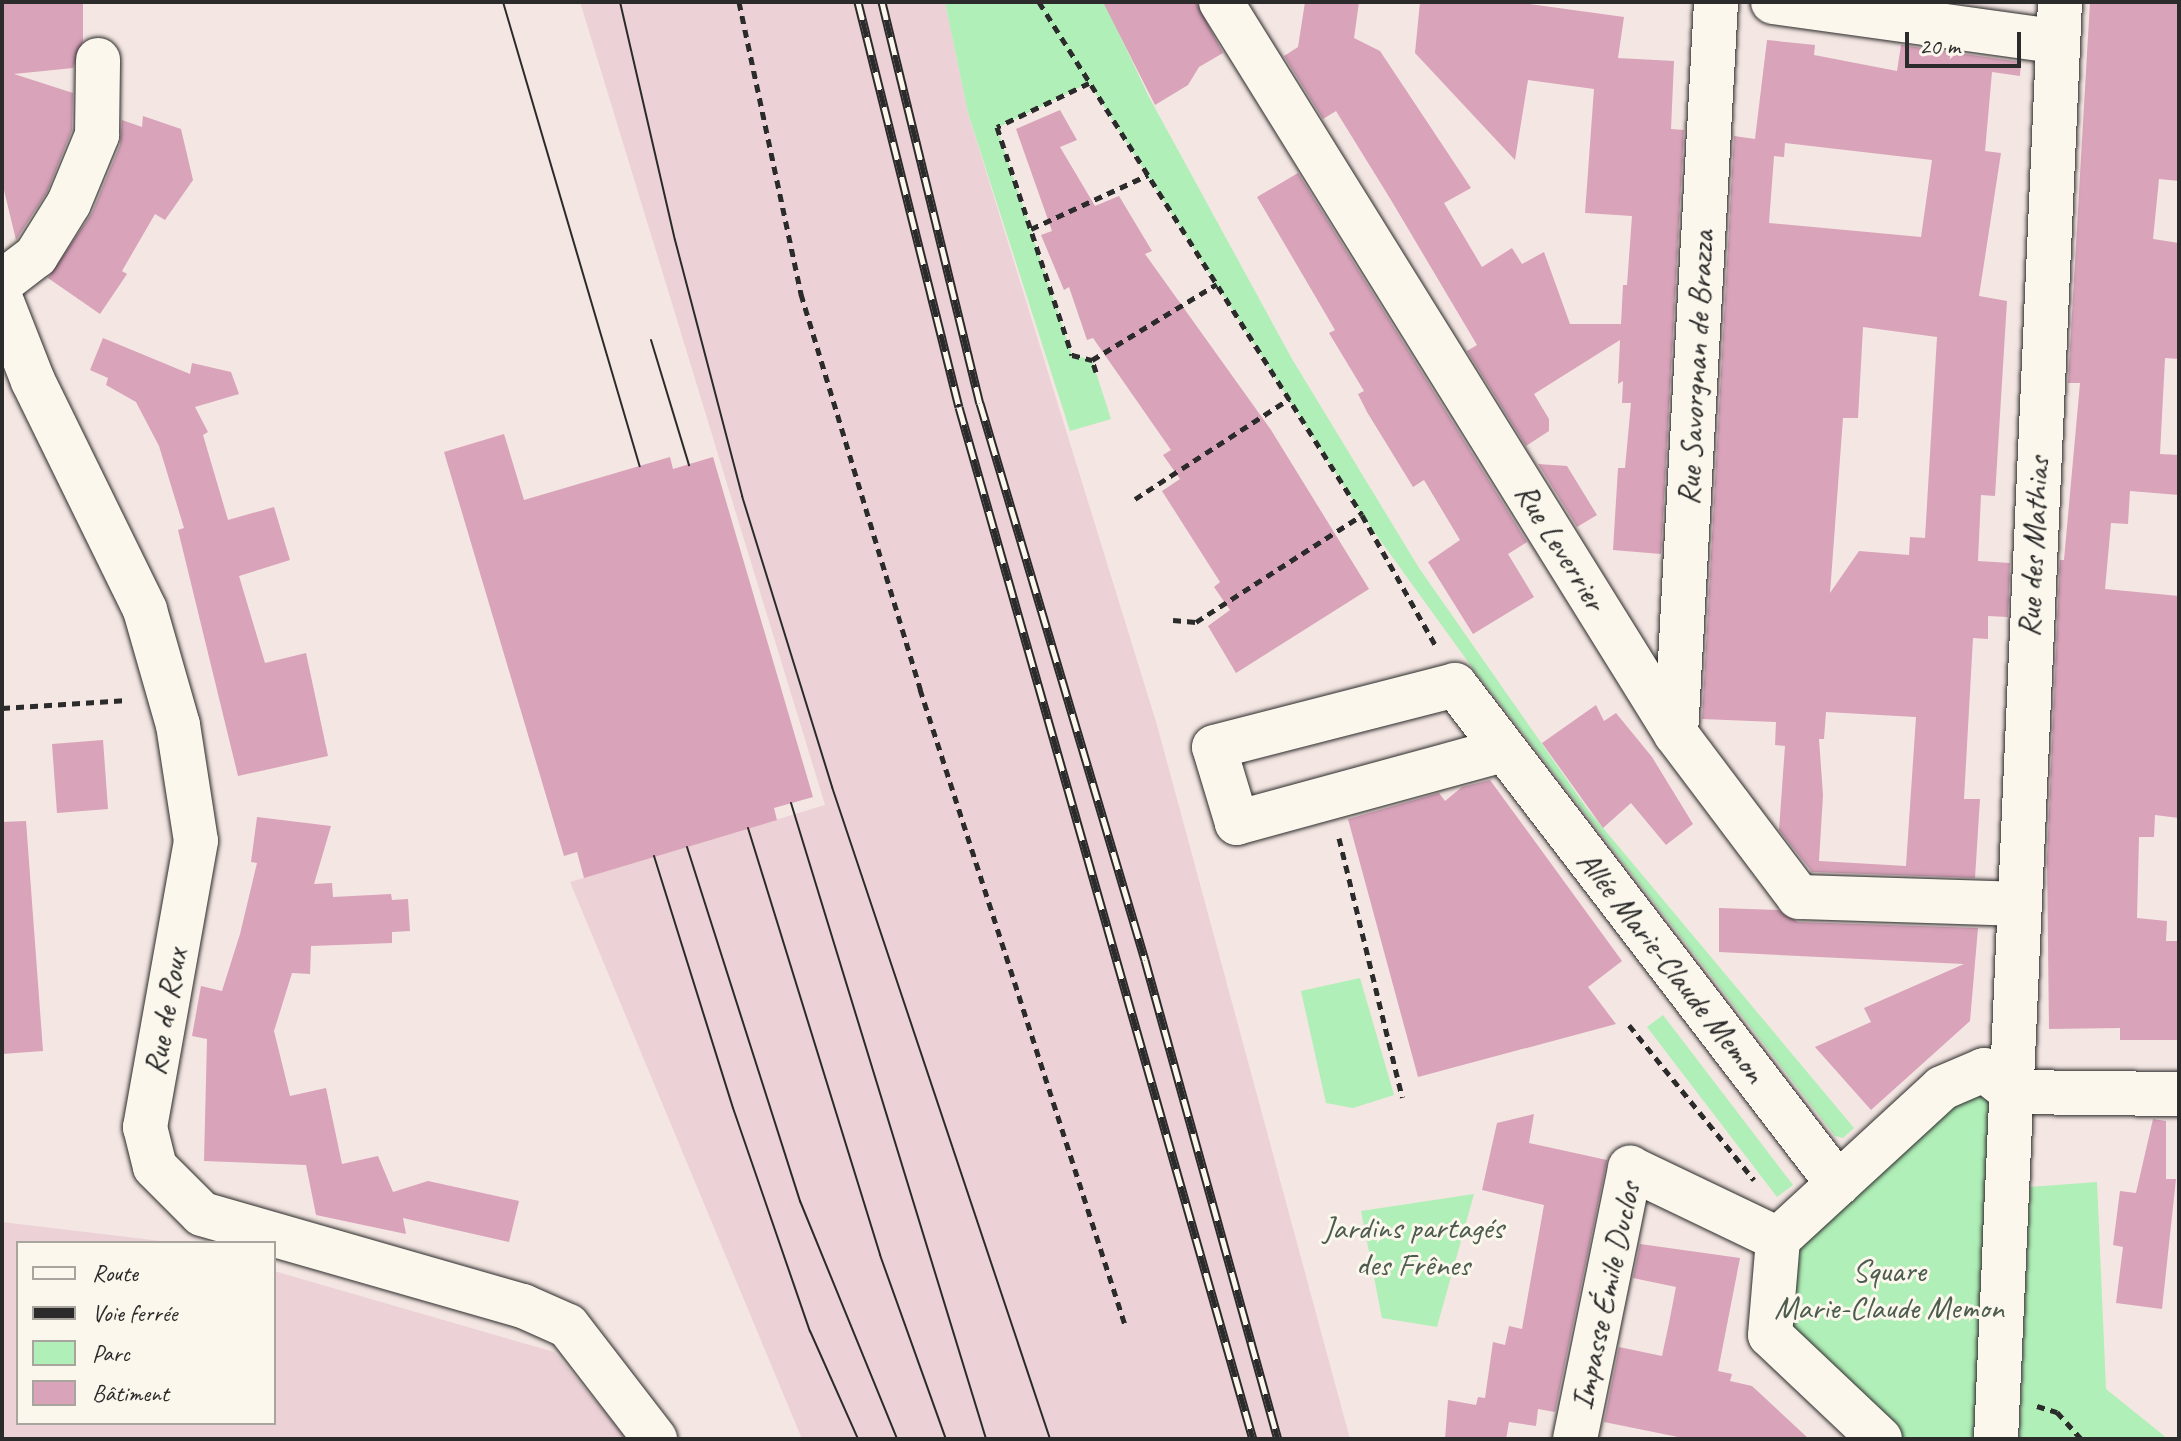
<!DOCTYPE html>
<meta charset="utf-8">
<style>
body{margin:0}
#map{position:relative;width:2181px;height:1441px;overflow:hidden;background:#f4e6e2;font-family:Caveat,sans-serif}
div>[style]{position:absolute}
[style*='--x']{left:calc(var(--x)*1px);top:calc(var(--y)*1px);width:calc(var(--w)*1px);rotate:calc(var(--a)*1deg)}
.built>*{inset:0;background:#ecd2d6}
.green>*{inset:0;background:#b0efb7}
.building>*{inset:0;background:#d9a3ba}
.path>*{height:5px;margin-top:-2.5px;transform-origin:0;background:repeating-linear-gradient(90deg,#2b2b2b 0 8px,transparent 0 14px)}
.roads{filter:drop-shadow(0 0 2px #2b2b2b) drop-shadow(0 0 2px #2b2b2b)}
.minor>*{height:44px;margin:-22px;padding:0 22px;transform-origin:22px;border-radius:22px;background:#fbf7ec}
.tram>*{height:2px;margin:-1px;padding:0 1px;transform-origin:1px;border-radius:1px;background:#2b2b2b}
.rail>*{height:9px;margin-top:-4.5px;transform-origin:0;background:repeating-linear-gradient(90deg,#fbf7ec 0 18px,#2b2b2b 0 36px);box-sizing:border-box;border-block:2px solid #2b2b2b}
span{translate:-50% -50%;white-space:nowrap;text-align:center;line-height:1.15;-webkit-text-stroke:6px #fbf7ec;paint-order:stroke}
.street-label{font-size:32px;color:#2b2b2b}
.park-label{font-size:32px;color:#4c5c4e}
.frame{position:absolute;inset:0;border:4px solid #2b2b2b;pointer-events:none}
.legend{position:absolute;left:16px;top:1241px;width:260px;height:184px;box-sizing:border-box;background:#fbf7ec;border:2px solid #a8a59f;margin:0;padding:10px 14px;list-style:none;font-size:24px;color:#2b2b2b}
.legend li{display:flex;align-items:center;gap:16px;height:40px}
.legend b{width:40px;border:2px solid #a8a59f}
.scale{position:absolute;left:1905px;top:32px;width:116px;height:36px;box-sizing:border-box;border:4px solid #2b2b2b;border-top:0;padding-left:10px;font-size:24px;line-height:28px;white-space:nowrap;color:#2b2b2b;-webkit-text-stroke:6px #fbf7ec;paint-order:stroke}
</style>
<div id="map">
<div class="built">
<i style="clip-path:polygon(580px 2px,945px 2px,968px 113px,1157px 725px,1350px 1439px,802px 1439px,570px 882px,825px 805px)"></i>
<i style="clip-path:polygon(2px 1222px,178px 1243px,18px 1243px,18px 1423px,274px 1423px,274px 1271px,554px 1352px,627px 1439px,2px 1439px)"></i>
</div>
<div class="green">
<i style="clip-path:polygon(945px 2px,1104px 2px,1149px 97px,1292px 359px,1419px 568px,1588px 810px,1854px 1128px,1843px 1138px,1835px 1136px,1474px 670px,1362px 515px,1089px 83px,997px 128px,1072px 355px,1092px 360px,1111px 419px,1070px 431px,968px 113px)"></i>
<i style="clip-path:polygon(1360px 978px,1394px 1095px,1353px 1108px,1326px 1103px,1301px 991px)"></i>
<i style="clip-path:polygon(1663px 1015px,1793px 1185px,1777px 1197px,1647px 1027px)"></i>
<i style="clip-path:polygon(1942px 1088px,2012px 1092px,1996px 1439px,1880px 1439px,1770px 1335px,1778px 1239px)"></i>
<i style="clip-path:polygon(2097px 1182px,2106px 1389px,2168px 1439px,2019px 1439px,2030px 1187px)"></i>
<i style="clip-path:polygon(1474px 1194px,1437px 1327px,1382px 1318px,1361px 1211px)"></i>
</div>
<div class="building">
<i style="clip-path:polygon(2px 2px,83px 2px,83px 41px,73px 68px,14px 74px,73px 93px,72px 130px,47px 192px,16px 240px,2px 182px)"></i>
<i style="clip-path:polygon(1103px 2px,1196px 2px,1223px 53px,1199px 67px,1188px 85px,1155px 105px)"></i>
<i style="clip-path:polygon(1305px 2px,1359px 2px,1354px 38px,1380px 51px,1471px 188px,1444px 203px,1482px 267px,1512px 248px,1522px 264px,1544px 252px,1570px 324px,1621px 324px,1623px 285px,1627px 285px,1632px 216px,1585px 213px,1594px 89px,1528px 80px,1515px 160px,1415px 53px,1420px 2px,1514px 2px,1624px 17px,1618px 58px,1674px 61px,1671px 129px,1684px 130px,1661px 554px,1613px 550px,1618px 468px,1625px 468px,1631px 403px,1622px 403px,1623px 381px,1618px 384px,1620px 340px,1534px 394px,1549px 419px,1549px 431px,1526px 446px,1467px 351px,1477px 345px,1391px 200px,1336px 111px,1323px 119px,1284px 56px,1298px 47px)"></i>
<i style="clip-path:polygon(2090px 2px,2179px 2px,2179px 181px,2159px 179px,2153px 239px,2179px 243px,2179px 359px,2165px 358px,2160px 454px,2179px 455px,2179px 495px,2130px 491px,2128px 524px,2111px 523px,2105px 589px,2179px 596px,2179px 818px,2155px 815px,2154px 837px,2139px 837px,2137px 918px,2167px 921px,2166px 941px,2179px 941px,2179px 1040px,2120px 1040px,2120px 1028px,2049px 1029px,2047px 858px,2060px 560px,2064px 560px,2080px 383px,2068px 383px)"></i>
<i style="clip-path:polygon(evenodd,1767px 40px,1815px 45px,1814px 55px,1897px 71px,1901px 45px,2021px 62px,2020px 76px,1992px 72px,1985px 151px,2001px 153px,1979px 296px,2007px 301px,1995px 496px,1981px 495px,1978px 561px,2010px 563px,2008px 617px,1988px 616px,1988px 639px,1973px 638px,1964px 799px,1980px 799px,1975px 878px,1812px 872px,1779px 830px,1785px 746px,1775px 745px,1776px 722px,1702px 719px,1734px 136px,1755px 139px,1767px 40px,1785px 143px,1932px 160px,1921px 237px,1769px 223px,1774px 156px,1784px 157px,1785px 143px,1767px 40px,1863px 327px,1937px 337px,1925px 538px,1910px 537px,1909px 555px,1859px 551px,1830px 593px,1843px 418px,1858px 418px,1863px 327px,1767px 40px,1826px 712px,1916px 717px,1906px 866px,1819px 861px,1823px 795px,1819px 739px,1824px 739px,1826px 712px)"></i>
<i style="clip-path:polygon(1060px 110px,1077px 140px,1060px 147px,1095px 206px,1119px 196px,1152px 251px,1145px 254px,1271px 430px,1369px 589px,1236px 673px,1208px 626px,1230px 610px,1214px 587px,1220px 582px,1162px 491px,1180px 479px,1163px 455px,1171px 450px,1093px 338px,1087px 340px,1069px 287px,1064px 290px,1041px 235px,1052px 231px,1016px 129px)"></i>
<i style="clip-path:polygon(143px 116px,181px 129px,193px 180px,165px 220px,155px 214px,122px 271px,127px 274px,100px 314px,48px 278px,92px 213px,120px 145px,122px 120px,142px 127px)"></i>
<i style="clip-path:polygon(1298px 173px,1527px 542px,1508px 554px,1534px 597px,1473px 634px,1428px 562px,1460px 540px,1424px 480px,1413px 487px,1367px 412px,1358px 394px,1364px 391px,1329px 333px,1335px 330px,1257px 197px)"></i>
<i style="clip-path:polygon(103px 338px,190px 374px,192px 363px,231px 372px,239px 394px,195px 407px,208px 432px,203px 435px,228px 520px,274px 507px,290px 560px,239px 576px,265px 663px,306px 653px,328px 756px,238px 776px,178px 530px,184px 528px,159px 446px,136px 402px,106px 385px,108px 378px,90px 370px)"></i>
<i style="clip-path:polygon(504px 434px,524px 500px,670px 457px,673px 469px,713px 457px,813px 797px,774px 808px,777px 820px,584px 878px,577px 852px,564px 856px,444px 452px)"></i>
<i style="clip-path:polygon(1538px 464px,1567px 466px,1597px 515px,1577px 527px)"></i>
<i style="clip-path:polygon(1596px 705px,1604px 721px,1616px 713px,1652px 757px,1693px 824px,1666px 845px,1631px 803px,1603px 828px,1542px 743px)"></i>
<i style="clip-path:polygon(103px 740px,108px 809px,57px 813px,52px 744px)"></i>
<i style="clip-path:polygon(1490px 780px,1622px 961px,1588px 987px,1616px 1024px,1418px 1077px,1348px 819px,1439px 793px,1445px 801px,1462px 787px)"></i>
<i style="clip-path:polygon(257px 817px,331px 826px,314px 884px,332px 883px,333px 897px,391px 894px,392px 900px,408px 899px,410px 931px,392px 932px,392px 943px,311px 946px,310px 974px,292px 973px,274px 1031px,290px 1096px,326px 1088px,342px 1164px,378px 1156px,393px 1192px,428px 1181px,519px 1201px,509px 1242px,403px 1218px,406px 1234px,316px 1215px,306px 1165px,204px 1161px,207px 1039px,192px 1036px,201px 986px,222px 991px,240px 934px,257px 863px,251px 862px)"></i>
<i style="clip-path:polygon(26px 821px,43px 1051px,2px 1054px,2px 822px)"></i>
<i style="clip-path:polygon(1719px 908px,1778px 910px,1798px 922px,1978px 928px,1970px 1021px,1871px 1110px,1815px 1047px,1871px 1022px,1864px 1008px,1964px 964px,1719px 952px)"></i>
<i style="clip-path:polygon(1534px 1114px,1529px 1143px,1607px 1160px,1555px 1412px,1538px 1409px,1536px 1426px,1509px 1422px,1506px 1439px,1445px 1439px,1448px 1400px,1476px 1405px,1478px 1397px,1485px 1398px,1493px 1342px,1505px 1345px,1509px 1326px,1522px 1329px,1544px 1205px,1482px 1190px,1497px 1123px)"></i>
<i style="clip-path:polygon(2153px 1119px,2166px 1121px,2166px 1179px,2176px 1179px,2162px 1309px,2116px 1303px,2123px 1247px,2113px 1245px,2120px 1191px,2136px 1193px)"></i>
<i style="clip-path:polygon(1640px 1244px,1740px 1258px,1718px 1371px,1732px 1374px,1730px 1381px,1752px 1386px,1809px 1439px,1688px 1439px,1604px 1422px,1619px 1347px,1662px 1356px,1669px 1323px,1676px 1287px,1633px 1278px)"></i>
</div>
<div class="path">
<i style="--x:739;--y:2;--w:299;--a:78"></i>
<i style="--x:801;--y:294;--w:413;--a:73.2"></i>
<i style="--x:920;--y:689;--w:668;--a:72.13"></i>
<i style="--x:1039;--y:2;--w:606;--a:57.8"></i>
<i style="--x:1362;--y:515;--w:153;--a:60.6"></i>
<i style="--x:1089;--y:83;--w:102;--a:154.4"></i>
<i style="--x:997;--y:127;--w:240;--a:71.8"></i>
<i style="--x:1072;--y:355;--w:21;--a:14"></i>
<i style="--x:1031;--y:229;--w:129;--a:-24.8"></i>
<i style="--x:1096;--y:372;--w:13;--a:-108"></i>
<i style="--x:1092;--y:360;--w:146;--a:-31.3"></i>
<i style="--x:1135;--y:499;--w:184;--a:-33"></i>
<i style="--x:1173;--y:620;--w:23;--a:5"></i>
<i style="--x:1196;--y:622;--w:197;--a:-32.8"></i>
<i style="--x:2;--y:708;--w:126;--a:-3.6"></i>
<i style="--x:1339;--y:838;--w:267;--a:76.3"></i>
<i style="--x:1629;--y:1025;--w:199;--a:51.1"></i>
<i style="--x:2037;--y:1406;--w:21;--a:17"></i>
<i style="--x:2057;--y:1412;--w:36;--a:48"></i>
</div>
<div class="roads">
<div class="minor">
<i style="--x:1221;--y:2;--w:862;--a:58.14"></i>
<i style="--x:1676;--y:734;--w:204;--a:53"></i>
<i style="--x:1799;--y:897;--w:218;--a:1.8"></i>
<i style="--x:1773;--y:2;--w:285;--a:7.9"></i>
<i style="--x:2;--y:282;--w:43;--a:-37.4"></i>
<i style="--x:36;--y:256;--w:62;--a:-58.1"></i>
<i style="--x:69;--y:203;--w:74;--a:-67.6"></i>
<i style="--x:97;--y:135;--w:75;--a:-89.2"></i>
<i style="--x:2;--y:302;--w:85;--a:68.6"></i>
<i style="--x:33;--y:381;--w:255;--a:63.9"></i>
<i style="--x:145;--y:610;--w:120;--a:74"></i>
<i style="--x:178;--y:725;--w:117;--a:81.2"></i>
<i style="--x:196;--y:841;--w:291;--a:100.1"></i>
<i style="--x:145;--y:1127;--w:41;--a:76"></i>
<i style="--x:155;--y:1167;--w:66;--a:45"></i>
<i style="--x:202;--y:1214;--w:334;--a:16"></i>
<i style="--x:523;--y:1306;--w:49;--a:24"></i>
<i style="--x:568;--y:1326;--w:143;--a:52.4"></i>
<i style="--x:1676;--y:734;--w:733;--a:-86.87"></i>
<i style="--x:1503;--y:750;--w:276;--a:164.7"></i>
<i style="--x:1237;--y:823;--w:79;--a:-106.8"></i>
<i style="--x:1214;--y:747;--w:249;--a:-14.4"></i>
<i style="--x:1455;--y:685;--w:629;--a:52.49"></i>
<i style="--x:2012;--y:1092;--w:167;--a:0.7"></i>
<i style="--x:1575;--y:1439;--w:277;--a:-78.5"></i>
<i style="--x:1630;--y:1168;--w:164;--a:25.6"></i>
<i style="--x:1880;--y:1439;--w:151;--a:-136.6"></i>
<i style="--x:1770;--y:1335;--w:96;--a:-85.2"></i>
<i style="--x:1778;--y:1239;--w:223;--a:-42.6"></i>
<i style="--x:1942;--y:1088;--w:46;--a:-23.2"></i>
<i style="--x:1984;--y:1070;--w:36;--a:38"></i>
<i style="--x:1996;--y:1439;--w:1438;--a:-87.45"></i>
</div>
</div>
<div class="tram">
<i style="--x:503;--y:2;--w:484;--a:73.6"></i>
<i style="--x:620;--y:2;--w:244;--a:77"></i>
<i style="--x:675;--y:240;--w:265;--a:75.3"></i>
<i style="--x:742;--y:496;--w:305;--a:72.8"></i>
<i style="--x:832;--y:787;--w:687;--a:71.51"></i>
<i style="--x:651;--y:340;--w:131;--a:73.1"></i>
<i style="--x:791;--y:803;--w:665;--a:72.95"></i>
<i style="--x:748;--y:828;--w:447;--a:72.8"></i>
<i style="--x:880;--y:1255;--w:195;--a:70.3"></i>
<i style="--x:687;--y:847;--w:372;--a:72.3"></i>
<i style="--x:800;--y:1201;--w:257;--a:67.8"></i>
<i style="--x:654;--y:856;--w:264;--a:72.6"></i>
<i style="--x:733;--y:1108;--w:236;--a:71"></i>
<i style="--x:810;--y:1331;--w:118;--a:66"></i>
</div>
<div class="rail">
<i style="--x:858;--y:2;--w:417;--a:76"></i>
<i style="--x:959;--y:407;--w:1073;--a:74.1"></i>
<i style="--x:882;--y:2;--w:413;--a:76.3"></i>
<i style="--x:980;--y:403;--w:581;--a:73.5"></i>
<i style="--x:1145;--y:960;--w:497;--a:74.5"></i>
</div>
<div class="street-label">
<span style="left:1696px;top:368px;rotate:-87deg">Rue Savorgnan de Brazza</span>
<span style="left:1560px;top:547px;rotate:58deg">Rue Leverrier</span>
<span style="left:2034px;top:547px;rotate:-87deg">Rue des Mathias</span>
<span style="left:1671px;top:967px;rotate:52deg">Allée Marie-Claude Memon</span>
<span style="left:166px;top:1012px;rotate:-80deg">Rue de Roux</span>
<span style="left:1606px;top:1296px;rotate:-78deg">Impasse Émile Duclos</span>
</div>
<div class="park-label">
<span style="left:1413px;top:1247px">Jardins partagés<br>des Frênes</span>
<span style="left:1889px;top:1290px">Square<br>Marie-Claude Memon</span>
</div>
<div class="frame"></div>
<ul class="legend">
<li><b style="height:10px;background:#fbf7ec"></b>Route</li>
<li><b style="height:10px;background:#2b2b2b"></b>Voie ferrée</li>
<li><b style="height:22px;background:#b0efb7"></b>Parc</li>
<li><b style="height:22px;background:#d9a3ba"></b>Bâtiment</li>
</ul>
<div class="scale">20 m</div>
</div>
